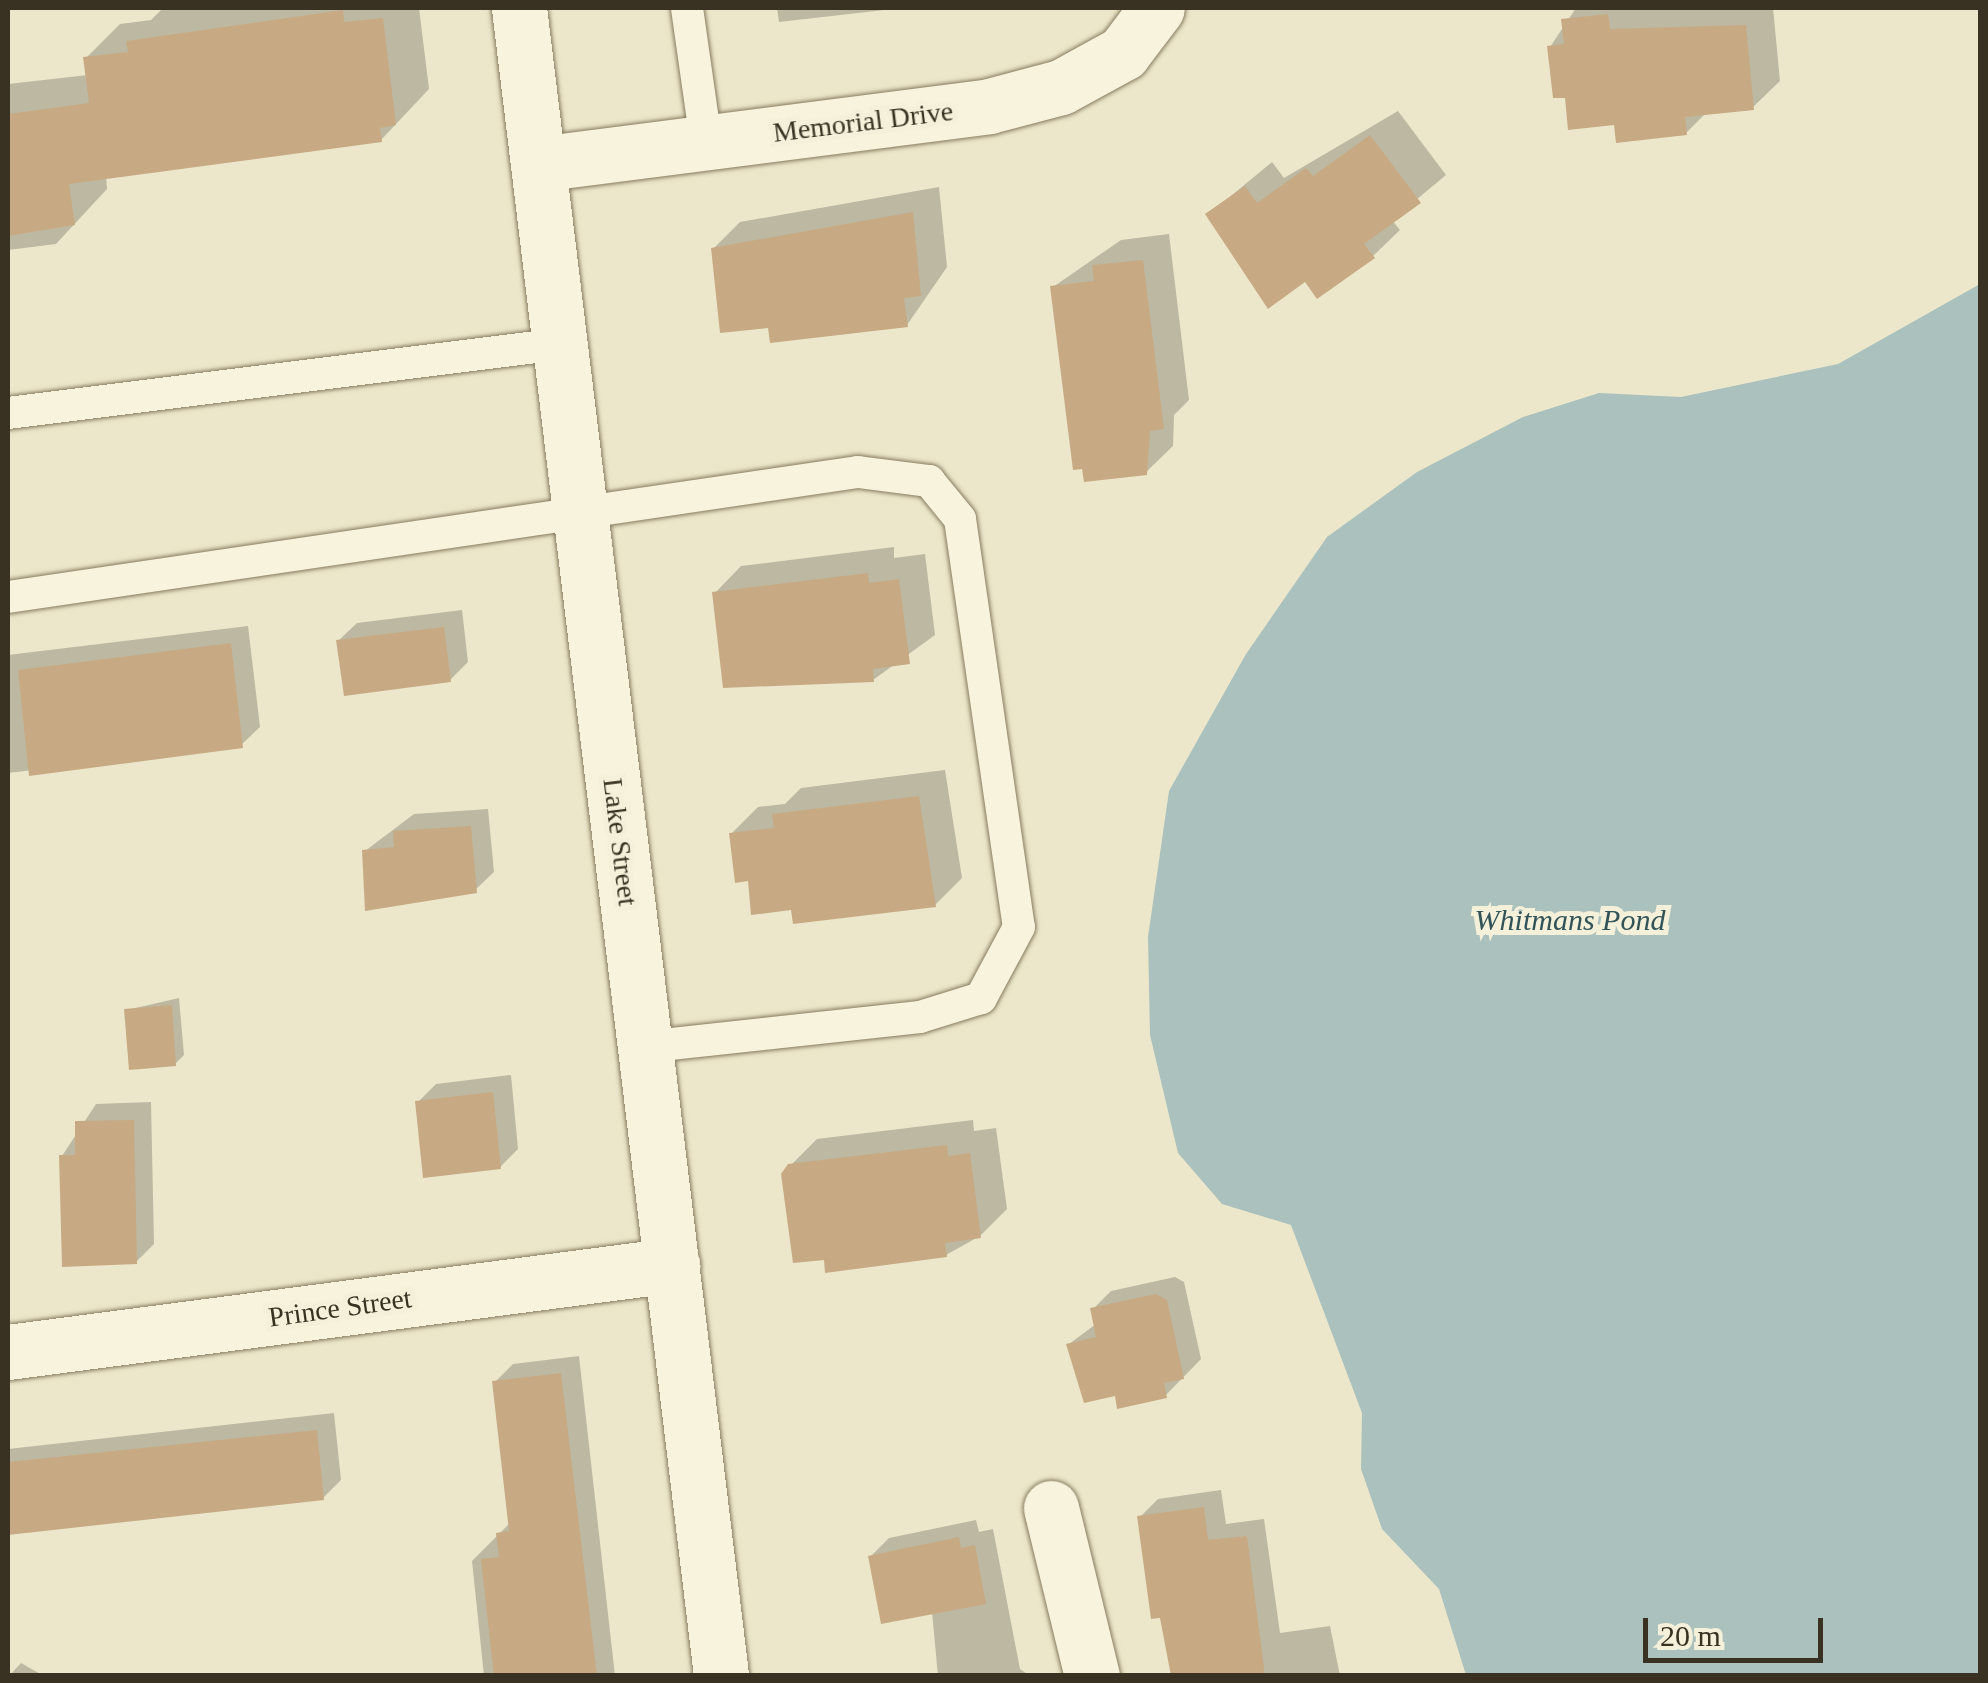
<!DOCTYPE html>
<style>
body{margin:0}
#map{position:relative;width:1988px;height:1683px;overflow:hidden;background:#ece7ca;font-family:Georgia,serif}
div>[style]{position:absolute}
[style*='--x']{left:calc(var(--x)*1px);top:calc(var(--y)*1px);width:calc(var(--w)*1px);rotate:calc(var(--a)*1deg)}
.water>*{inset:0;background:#aac1be}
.shadow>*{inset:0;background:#0003}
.building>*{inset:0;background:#c7aa83}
.roads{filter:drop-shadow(0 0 2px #887b5f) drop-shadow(0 0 2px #887b5f)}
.service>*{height:32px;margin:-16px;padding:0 16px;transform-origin:16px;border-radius:16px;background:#f7f3dd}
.minor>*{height:55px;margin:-27.5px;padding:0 27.5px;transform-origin:27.5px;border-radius:27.5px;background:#f7f3dd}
.tertiary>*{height:55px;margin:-27.5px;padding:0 27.5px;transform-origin:27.5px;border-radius:27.5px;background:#f7f3dd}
span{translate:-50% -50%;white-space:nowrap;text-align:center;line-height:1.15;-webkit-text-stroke:10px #f4f0d9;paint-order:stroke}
.street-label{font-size:28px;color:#393122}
.water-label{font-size:30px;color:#325458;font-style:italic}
.frame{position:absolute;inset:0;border:10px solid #393122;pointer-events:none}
.scale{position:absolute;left:1643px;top:1618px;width:180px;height:45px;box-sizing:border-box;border:5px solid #393122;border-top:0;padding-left:12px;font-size:30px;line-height:35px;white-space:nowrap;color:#393122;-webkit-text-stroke:8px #f4f0d9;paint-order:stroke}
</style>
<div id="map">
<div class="water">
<i style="clip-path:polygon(1980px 284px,1980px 1675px,1466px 1675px,1439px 1589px,1382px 1529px,1361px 1469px,1362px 1413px,1291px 1225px,1222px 1204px,1178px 1153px,1150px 1035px,1148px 937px,1169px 791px,1246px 654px,1327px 537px,1417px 472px,1523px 417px,1599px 393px,1681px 397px,1838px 364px)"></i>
</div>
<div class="shadow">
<i style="clip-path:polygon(163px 8px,419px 8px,429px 89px,381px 140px,106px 176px,107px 189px,56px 244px,8px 250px,8px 84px,88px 75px,86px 58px,120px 24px,151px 20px)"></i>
<i style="clip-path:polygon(777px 8px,902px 8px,779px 22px)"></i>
<i style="clip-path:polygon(1576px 8px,1773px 8px,1780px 81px,1753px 107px,1707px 112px,1686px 133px,1616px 122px,1567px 95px,1550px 47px)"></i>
<i style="clip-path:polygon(1398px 111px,1446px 175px,1392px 220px,1400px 230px,1373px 256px,1306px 279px,1208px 215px,1272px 162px,1284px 178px)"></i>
<i style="clip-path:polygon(939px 187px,947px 267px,907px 325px,713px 249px,740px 222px)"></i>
<i style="clip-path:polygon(1169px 234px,1189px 400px,1174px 415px,1173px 446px,1146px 472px,1053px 287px,1121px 240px)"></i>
<i style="clip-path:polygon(894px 547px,894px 558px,925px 554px,935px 635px,873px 680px,715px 593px,741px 566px)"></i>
<i style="clip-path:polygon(462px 610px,468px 662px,450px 680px,338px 641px,357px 623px)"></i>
<i style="clip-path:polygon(248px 626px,260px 727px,241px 745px,8px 773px,8px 655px)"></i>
<i style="clip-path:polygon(945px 770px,962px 878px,935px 905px,793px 907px,750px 879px,731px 834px,758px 807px,785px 804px,801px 788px)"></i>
<i style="clip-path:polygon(488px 809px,494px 872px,475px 890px,365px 851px,414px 814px)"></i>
<i style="clip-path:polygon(179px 998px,184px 1055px,175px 1064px,127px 1010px)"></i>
<i style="clip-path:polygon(511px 1075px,518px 1149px,500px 1167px,418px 1102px,436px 1084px)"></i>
<i style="clip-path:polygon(151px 1102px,154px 1244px,136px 1262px,62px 1156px,96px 1104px)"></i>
<i style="clip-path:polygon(973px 1120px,974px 1131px,996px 1128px,1007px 1209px,980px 1236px,946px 1255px,826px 1257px,790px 1166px,817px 1139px)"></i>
<i style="clip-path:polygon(1175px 1277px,1184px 1282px,1201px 1359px,1166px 1395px,1117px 1393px,1069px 1344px,1096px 1324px,1093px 1309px,1111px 1291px)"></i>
<i style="clip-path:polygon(579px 1356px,615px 1676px,484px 1676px,472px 1561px,511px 1522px,495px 1382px,513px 1364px)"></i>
<i style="clip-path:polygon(334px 1413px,341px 1480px,323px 1498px,8px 1534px,8px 1449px)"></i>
<i style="clip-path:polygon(1221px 1490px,1226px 1524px,1264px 1519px,1280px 1633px,1330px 1626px,1340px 1676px,1174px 1676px,1140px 1517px,1158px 1499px)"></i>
<i style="clip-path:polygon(976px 1520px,979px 1532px,993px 1529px,1020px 1669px,1030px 1676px,938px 1676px,932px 1612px,871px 1556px,889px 1538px)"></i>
<i style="clip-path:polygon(21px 1663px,44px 1676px,9px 1676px)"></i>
</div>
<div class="building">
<i style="clip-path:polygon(343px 10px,344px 22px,383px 18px,396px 125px,380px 128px,382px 142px,69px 184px,75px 225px,8px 236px,8px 114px,89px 103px,83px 57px,128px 52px,126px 41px)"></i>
<i style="clip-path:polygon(1608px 14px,1610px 29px,1746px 25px,1754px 110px,1685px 117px,1687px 135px,1616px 143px,1614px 125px,1568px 130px,1565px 98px,1553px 98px,1547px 46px,1564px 44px,1561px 19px)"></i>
<i style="clip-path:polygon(1370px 135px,1421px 203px,1364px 244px,1375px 258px,1317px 299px,1305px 282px,1268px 309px,1205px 214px,1245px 186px,1257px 203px,1306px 168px,1313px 176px)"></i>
<i style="clip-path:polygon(913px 212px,921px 296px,904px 298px,908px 327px,770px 343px,768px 328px,720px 333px,711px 248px)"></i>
<i style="clip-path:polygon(1143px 260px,1164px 429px,1150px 431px,1147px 475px,1084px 482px,1082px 469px,1073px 470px,1050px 286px,1094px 281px,1092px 265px)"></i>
<i style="clip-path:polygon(868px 573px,869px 583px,899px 579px,910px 664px,873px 669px,874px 682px,723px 688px,712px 592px)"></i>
<i style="clip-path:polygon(444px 627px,451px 682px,344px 696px,336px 640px)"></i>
<i style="clip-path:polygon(231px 643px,243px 748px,29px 776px,18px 670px)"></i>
<i style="clip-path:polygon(919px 796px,936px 907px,793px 924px,791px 910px,751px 915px,748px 881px,735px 883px,729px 833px,774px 828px,772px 814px)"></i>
<i style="clip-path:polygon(471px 826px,477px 893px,365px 911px,362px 850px,394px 847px,393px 831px)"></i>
<i style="clip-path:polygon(172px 1005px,176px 1066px,129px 1070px,124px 1009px)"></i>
<i style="clip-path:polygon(493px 1092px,501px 1169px,423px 1178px,415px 1101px)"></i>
<i style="clip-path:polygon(134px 1120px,137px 1264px,62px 1267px,59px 1155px,75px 1155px,75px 1121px)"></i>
<i style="clip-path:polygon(947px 1145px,948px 1156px,970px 1153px,981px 1238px,945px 1243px,947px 1257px,825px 1273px,824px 1260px,793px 1263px,781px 1174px,788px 1164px)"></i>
<i style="clip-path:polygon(1156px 1294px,1167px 1300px,1184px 1379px,1164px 1383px,1167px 1398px,1117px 1409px,1115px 1396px,1084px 1403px,1066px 1344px,1096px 1337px,1090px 1308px)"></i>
<i style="clip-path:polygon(561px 1373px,597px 1676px,494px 1676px,481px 1559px,499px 1557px,496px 1533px,509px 1531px,492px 1381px)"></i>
<i style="clip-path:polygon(317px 1430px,324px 1500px,8px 1535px,8px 1462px)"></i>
<i style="clip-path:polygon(1204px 1507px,1208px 1540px,1247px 1536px,1265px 1676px,1171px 1676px,1160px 1618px,1151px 1619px,1137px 1516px)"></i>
<i style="clip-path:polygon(959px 1537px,961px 1548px,975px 1545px,986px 1604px,881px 1624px,868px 1556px)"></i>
</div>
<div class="roads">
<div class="service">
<i style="--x:687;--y:8;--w:135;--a:81.9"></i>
<i style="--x:8;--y:413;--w:556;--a:-7.13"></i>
<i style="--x:8;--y:597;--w:859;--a:-8.37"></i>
<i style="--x:858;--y:472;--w:72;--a:7.2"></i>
<i style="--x:929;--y:481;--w:49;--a:50.8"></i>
<i style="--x:960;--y:519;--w:412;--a:81.8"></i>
<i style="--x:1019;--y:927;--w:81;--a:118.2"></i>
<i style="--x:981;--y:998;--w:64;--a:162.7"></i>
<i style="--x:920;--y:1017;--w:277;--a:173.8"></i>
</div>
<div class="minor">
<i style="--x:538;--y:164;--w:455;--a:-7.3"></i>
<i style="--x:989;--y:106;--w:74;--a:-14.8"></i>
<i style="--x:1061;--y:87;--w:71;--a:-28.7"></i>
<i style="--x:1123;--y:53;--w:56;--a:-52.9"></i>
<i style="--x:8;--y:1352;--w:670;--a:-7.46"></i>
<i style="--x:1051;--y:1508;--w:173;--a:76.3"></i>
</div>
<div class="tertiary">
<i style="--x:519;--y:8;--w:1680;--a:83.09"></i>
</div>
</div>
<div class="street-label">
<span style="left:863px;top:122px;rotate:-7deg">Memorial Drive</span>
<span style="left:620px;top:842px;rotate:83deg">Lake Street</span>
<span style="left:340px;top:1308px;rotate:-8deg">Prince Street</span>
</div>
<div class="water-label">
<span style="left:1570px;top:920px">Whitmans Pond</span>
</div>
<div class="frame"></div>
<div class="scale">20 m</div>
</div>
